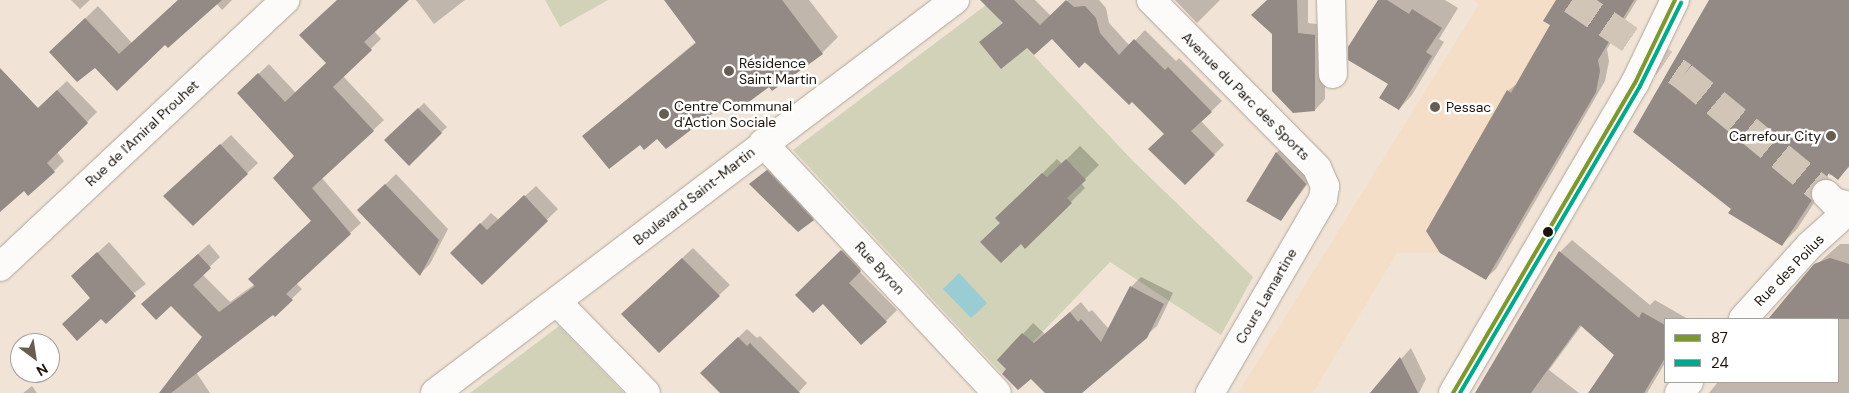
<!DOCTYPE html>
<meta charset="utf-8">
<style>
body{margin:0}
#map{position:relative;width:1849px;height:393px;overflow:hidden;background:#f1e4d6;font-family:"DM Sans",sans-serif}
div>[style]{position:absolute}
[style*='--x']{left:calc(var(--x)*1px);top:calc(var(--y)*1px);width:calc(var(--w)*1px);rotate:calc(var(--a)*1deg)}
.built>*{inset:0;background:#f5dec7}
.green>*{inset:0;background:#d1d2b7}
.water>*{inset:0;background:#99ccd3}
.shadow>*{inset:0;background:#0003}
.building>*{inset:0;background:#938985}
.minor-tunnel>*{height:28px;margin-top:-14px;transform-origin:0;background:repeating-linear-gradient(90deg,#d1c5b8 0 28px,transparent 0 42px)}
.roads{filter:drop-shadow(0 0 1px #aea59a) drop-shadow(0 0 1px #aea59a)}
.minor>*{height:28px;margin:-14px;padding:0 14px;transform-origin:14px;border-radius:14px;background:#fdfbf9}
.bus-1>*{height:4px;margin:-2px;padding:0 2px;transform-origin:2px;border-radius:2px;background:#7c982e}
.bus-2>*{height:4px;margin:-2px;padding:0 2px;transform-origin:2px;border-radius:2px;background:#00a98b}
.dots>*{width:14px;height:14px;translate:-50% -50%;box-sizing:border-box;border:2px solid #fff;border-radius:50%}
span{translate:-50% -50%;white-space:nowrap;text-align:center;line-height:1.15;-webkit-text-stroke:5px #fff;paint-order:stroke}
.poi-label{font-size:14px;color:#1d140b}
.left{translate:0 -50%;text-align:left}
.right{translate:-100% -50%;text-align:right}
.street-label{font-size:14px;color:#1d140b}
.legend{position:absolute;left:1664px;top:318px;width:175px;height:65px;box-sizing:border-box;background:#fff;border:1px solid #a5a19d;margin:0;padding:6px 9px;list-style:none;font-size:15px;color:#1d140b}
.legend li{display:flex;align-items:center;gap:10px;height:25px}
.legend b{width:25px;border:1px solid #a5a19d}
.north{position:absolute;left:10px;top:333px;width:50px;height:50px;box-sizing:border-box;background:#fff;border:1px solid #a5a19d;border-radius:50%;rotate:149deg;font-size:14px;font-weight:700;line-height:20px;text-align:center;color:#1d140b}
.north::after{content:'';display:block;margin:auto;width:18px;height:22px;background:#675d52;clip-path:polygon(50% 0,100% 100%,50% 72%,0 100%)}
</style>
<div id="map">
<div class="built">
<i style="clip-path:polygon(1473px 0,1634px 0,1591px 50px,1600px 71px,1596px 92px,1486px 280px,1440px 253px,1397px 253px,1313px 393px,1238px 393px,1479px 4px)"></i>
</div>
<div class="green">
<i style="clip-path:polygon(545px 0,608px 0,560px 27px)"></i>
<i style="clip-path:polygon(986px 5px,1132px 160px,1253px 277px,1221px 335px,1110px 262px,1002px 374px,793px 150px)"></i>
<i style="clip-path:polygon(559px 326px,624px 393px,470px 393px)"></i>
</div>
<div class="water">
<i style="clip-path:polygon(959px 273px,987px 303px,971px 318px,943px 289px)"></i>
</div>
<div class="shadow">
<i style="clip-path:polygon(71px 0,90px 0,80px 9px)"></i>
<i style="clip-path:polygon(178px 0,232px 0,222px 10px,216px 3px,165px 43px,95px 66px,51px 52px,98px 6px,132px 43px)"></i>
<i style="clip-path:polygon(337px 0,408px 0,374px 31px,381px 39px,343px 76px,384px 120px,322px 178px,361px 223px,296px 283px,302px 289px,275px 315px,273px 313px,196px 372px,210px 393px,160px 393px,203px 336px,171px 304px,153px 294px,209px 244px,220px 257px,202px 274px,230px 302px,255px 284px,312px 221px,296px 156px,249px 83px,269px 64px,296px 93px,328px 63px)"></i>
<i style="clip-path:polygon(416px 0,465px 0,434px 24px)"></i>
<i style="clip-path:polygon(680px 0,809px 0,838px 37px,822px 53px,769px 85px,730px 98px,658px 138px,641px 143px,584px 136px,697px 41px)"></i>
<i style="clip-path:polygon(998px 0,1035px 0,1051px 16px,1068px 0,1099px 0,1106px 8px,1109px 23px,1130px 46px,1145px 30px,1176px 61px,1179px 58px,1222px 101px,1201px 121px,1224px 145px,1185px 183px,1165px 134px,1132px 100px,1052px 37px,1028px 46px,981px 42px,1004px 22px)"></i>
<i style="clip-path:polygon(1175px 0,1220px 0,1197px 23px)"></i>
<i style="clip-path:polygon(1267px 0,1308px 0,1308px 23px,1325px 25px,1325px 99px,1315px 110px,1273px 34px)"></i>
<i style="clip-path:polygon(1380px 0,1445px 0,1458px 8px,1439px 39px,1444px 42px,1412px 95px,1399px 109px,1389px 83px)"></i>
<i style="clip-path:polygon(1557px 0,1637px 0,1607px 49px,1609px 61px,1605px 81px,1496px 269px,1486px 278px,1508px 91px,1519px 82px,1551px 25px)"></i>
<i style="clip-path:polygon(1711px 0,1849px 0,1849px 167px,1838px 178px,1828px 174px,1827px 183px,1797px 229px,1782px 244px,1733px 209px)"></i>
<i style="clip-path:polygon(67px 81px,97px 112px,57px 152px,64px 161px,54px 171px,28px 194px,24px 189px,0 204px,0 143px)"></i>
<i style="clip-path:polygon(424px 103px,447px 127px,409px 164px,386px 140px)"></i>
<i style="clip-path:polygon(231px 135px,258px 163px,193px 224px,175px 186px)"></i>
<i style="clip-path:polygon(1287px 143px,1316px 173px,1281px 219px,1276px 153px)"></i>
<i style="clip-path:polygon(1080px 146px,1099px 165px,1081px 183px,1085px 188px,1025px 247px,997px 218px,1057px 159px,1062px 164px)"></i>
<i style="clip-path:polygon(778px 160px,824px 208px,813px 219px,789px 224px,751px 184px)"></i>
<i style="clip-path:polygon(396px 174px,448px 229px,430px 264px,420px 274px,359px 210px)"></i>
<i style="clip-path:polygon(536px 186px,558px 209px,482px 283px,452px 253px,491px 213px,499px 220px)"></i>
<i style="clip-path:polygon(853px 240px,871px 259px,859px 271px,897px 310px,886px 321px,797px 295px)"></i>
<i style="clip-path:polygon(1572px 240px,1650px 305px,1655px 300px,1688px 319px,1665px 319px,1665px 363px,1647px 393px,1589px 393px,1615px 354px,1582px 325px,1549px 370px,1579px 393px,1477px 393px,1560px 252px)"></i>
<i style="clip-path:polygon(109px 242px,146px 284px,101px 318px,83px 266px)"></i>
<i style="clip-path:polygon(1840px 244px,1849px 244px,1849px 393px,1709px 393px,1718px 382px,1838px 382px,1838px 319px,1769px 319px,1806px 274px)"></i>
<i style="clip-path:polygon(693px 248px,730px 285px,719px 295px,634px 303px)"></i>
<i style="clip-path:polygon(1141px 277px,1173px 293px,1157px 326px,1081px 393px,1046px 393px,1032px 377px,1008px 369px,999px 360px,1033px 323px,1045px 334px,1081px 302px,1089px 312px,1092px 310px,1109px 329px,1131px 287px)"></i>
<i style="clip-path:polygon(747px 329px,757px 338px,760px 336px,807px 383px,798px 393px,722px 393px,702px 373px)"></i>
<i style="clip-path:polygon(1411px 348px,1426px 379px,1419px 393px,1370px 393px)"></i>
<i style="clip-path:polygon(32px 386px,37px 393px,23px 393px)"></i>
</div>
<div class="building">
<i style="clip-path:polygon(178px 0,222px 0,168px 48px,165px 45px,117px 91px,95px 68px,77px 82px,49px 52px,85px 18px,119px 54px)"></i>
<i style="clip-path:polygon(337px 0,409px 0,364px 42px,372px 50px,333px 87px,374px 131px,312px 188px,351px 234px,286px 294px,293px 300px,275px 317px,273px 315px,171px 393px,159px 393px,202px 337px,171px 306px,156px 320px,141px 304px,198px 254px,211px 268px,193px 285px,219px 312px,255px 286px,248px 279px,311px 221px,273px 178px,294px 156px,237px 93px,258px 73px,285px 102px,326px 63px,299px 35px)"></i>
<i style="clip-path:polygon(664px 0,782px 0,823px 54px,772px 91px,769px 87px,738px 110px,730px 100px,666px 149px,657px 139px,644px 150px,640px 145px,609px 169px,582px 136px,696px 43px)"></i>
<i style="clip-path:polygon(980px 0,1014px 0,1040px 25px,1066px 0,1074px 7px,1085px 6px,1096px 18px,1100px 33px,1119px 55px,1134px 39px,1165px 70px,1168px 67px,1212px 112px,1191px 131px,1215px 155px,1185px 185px,1148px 149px,1164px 134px,1132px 102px,1129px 105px,1085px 62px,1079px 68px,1052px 39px,1034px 55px,1027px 48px,1001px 69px,979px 42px,1003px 23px)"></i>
<i style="clip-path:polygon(1267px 0,1297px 0,1298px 33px,1315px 35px,1315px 111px,1293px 113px,1272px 91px,1272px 34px,1251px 15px)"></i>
<i style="clip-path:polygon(1378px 0,1387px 0,1409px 14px,1412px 9px,1442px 28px,1426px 52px,1432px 56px,1399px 110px,1379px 98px,1388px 84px,1348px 60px,1348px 47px)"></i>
<i style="clip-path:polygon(1556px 0,1634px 0,1598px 60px,1600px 71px,1596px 92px,1486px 280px,1440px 253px,1426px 231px,1507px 90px,1511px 93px,1550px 25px,1543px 21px)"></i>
<i style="clip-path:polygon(1709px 0,1849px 0,1849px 166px,1838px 180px,1829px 173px,1825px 179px,1815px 183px,1812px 200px,1782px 246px,1728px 213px,1731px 209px,1633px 132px)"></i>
<i style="clip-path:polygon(0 68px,38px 108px,57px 90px,88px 123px,47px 163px,55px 172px,28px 196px,24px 191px,0 212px)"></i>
<i style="clip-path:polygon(418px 108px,442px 133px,409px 166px,384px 140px)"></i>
<i style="clip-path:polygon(220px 144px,248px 174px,193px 226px,163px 196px)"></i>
<i style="clip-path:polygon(1276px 152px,1306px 184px,1281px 221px,1246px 201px)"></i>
<i style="clip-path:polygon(1066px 159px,1086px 180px,1067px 198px,1072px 203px,1025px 249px,1021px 244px,1001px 263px,980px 242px,1000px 223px,995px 218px,1042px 173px,1047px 177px)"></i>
<i style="clip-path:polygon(767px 170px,814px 220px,798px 232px,749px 184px)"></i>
<i style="clip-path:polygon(385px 184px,439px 240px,420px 276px,357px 210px)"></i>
<i style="clip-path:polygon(524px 195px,548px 221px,482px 285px,450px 253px,480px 223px,487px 230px)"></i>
<i style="clip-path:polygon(841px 250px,861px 271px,849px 283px,887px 322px,861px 345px,823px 304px,813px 313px,795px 295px)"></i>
<i style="clip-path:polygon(1559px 251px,1639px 318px,1642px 312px,1665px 325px,1665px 358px,1644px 393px,1588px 393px,1614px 355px,1580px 325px,1531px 393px,1475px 393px)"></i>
<i style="clip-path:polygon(97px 252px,136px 296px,106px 324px,101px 319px,77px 341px,62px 324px,90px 298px,71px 276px)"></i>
<i style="clip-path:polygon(682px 258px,720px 296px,659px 353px,621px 314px)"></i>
<i style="clip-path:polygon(1830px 258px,1849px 264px,1849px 319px,1768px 319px,1814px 264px)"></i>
<i style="clip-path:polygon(1130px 286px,1164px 304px,1147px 338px,1082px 393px,1045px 393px,1031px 379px,1018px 390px,1002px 374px,1006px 369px,997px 360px,1022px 333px,1034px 343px,1070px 312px,1078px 322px,1081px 319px,1101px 342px)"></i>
<i style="clip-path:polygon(738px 337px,747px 346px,750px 343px,800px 393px,720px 393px,700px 373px)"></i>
<i style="clip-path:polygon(1400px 357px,1418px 393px,1370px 393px)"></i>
</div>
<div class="minor-tunnel">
<i style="--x:1572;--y:0;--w:135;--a:34.4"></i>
<i style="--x:1683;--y:76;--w:185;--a:39.5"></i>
</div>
<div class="roads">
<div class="minor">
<i style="--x:1151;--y:0;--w:236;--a:45.3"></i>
<i style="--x:1317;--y:168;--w:20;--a:66"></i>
<i style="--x:1325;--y:186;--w:13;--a:99"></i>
<i style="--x:1323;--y:199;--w:225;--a:120.2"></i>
<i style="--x:1331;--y:0;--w:74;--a:88.5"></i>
<i style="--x:763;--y:143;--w:342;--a:46.9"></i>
<i style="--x:1826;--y:194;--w:11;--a:45"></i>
<i style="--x:1834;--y:202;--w:16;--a:15"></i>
<i style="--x:0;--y:267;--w:391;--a:-43.1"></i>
<i style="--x:557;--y:302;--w:127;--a:45.6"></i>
<i style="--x:1743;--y:319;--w:98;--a:-47.9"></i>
<i style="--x:1809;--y:246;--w:54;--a:-42"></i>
<i style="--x:435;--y:393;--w:652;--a:-37.08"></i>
<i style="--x:1453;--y:393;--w:359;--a:-59.6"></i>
<i style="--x:1635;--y:83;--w:92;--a:-64.3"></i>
<i style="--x:1679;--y:393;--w:15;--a:-48"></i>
</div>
</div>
<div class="bus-1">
<i style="--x:1453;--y:393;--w:359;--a:-59.6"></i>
<i style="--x:1635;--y:83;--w:92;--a:-64.3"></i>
</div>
<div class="bus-2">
<i style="--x:1460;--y:393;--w:356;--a:-59.6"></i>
<i style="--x:1640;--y:86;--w:93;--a:-63.7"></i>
</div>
<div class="dots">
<i style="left:729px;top:71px;background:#675d52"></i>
<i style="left:1435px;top:107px;background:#675d52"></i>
<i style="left:664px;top:114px;background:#675d52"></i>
<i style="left:1831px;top:136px;background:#675d52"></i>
<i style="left:1548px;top:232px;background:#1d140b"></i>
</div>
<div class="poi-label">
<span class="left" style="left:739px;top:71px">Résidence<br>Saint Martin</span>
<span class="left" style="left:674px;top:114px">Centre Communal<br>d'Action Sociale</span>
<span class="left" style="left:1446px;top:107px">Pessac</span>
<span class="right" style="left:1821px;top:136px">Carrefour City</span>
</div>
<div class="street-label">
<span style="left:1246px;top:96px;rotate:45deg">Avenue du Parc des Sports</span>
<span style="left:142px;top:133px;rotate:-43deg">Rue de l'Amiral Prouhet</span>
<span style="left:694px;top:196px;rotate:-38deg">Boulevard Saint-Martin</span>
<span style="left:880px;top:268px;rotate:47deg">Rue Byron</span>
<span style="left:1789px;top:270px;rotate:-46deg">Rue des Poilus</span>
<span style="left:1266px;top:296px;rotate:-60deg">Cours Lamartine</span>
</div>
<ul class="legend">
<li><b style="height:6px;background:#7c982e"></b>87</li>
<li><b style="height:6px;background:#00a98b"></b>24</li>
</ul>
<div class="north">N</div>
</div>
